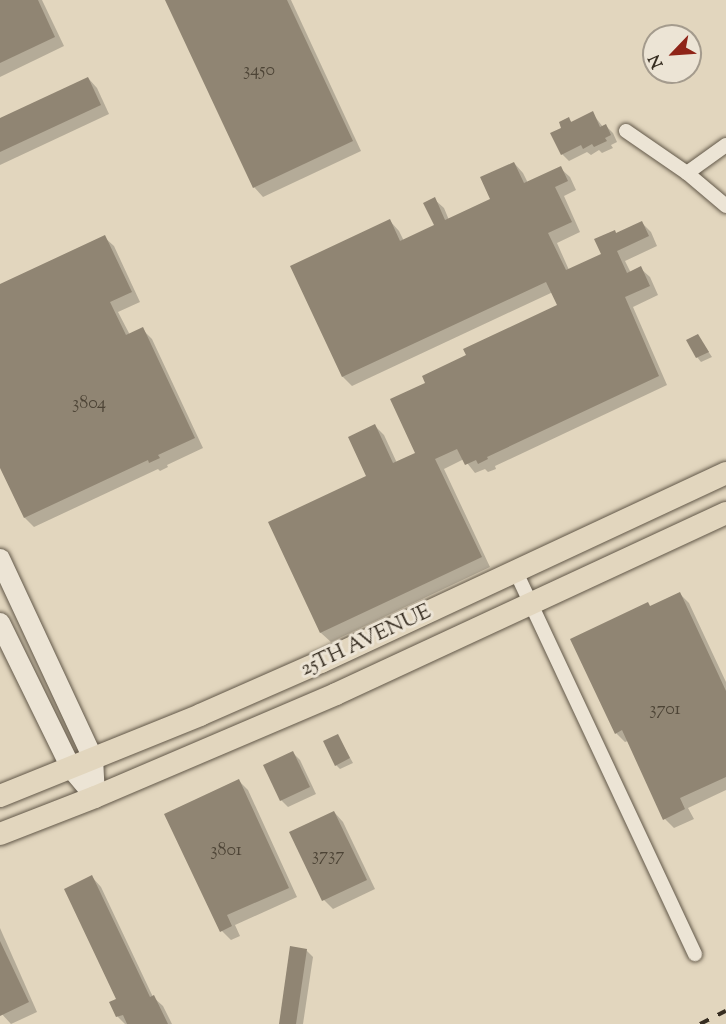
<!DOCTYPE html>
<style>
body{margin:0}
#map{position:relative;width:726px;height:1024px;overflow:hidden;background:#e2d6be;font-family:"Sorts Mill Goudy",serif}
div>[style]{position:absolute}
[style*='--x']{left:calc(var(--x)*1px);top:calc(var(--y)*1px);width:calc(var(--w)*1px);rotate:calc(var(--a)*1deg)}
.shadow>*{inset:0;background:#0003}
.building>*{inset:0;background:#908573}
.roads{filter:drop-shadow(0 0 2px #625849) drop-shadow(0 0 2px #625849)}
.street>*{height:14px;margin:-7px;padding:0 7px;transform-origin:7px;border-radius:7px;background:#ece4d5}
.secondary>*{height:20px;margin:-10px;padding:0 10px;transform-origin:10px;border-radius:10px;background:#ece4d5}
.primary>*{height:22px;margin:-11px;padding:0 11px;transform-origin:11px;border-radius:11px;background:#e2d6be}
.rail>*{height:4px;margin-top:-2px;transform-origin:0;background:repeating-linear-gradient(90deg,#372e22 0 10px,transparent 0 20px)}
span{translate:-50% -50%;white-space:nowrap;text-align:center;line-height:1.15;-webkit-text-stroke:6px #ece4d5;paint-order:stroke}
.number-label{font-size:18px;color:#4d4436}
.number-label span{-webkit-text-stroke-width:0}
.street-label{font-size:21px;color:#372e22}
.north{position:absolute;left:642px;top:24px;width:60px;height:60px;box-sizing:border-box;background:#ece4d5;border:2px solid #a49b8d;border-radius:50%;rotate:245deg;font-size:16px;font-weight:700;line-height:24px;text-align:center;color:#372e22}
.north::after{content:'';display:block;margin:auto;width:21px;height:27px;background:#8f2418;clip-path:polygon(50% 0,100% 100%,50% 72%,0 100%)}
</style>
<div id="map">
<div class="shadow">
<i style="clip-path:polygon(0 0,42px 0,64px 46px,0 77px)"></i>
<i style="clip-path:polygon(167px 0,291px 0,361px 151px,263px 197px,254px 187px)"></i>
<i style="clip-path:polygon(88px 78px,97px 88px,109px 114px,0 165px,0 119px)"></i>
<i style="clip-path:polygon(592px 113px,603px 127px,606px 126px,613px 133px,617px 142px,611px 145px,613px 148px,602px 153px,599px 150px,591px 155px,587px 152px,569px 161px,562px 154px,563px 128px,568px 119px,573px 123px)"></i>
<i style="clip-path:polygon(514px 163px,523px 173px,528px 183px,560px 168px,570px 177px,576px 190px,564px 196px,580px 232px,557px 243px,569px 270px,603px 254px,614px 231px,617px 234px,642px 223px,651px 232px,657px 246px,625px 261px,631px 273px,640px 268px,650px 277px,658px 295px,633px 307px,667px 385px,495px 466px,496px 469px,488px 472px,485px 469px,475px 473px,464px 459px,444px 469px,490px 567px,331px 642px,321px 633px,270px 522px,368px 476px,375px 426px,384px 435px,397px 463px,417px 453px,427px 384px,468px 356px,559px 305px,553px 292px,352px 386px,343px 377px,292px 267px,390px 221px,399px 231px,404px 241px,436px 226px,434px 199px,444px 208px,449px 220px,492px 200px)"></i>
<i style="clip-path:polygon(104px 237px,114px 246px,140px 302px,118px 312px,130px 335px,142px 329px,152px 339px,203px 448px,167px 465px,168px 467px,160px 471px,158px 469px,34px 527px,25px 518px,0 464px,0 285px)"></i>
<i style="clip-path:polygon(698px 336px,712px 357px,701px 362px,697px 357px)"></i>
<i style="clip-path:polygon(679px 593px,689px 603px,726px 682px,726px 790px,688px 808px,694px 819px,674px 828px,665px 819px,628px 741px,625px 742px,616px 733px,651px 607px)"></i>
<i style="clip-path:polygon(338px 736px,353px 763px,340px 769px,336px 765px)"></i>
<i style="clip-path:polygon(293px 753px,300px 760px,316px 794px,288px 807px,281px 800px)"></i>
<i style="clip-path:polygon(238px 780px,248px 790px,297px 897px,235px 925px,240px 936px,231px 940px,222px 931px)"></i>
<i style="clip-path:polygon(334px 812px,343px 822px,375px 889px,333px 909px,324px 900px)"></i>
<i style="clip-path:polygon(92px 877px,101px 887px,153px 997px,163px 1006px,172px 1024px,125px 1024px,118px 1017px,111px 1003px,118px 1000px)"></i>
<i style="clip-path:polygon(0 928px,37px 1012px,11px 1024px,0 1012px)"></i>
<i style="clip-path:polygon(306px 950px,313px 957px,303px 1024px,281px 1024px)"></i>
</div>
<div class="building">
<i style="clip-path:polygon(0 0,38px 0,55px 37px,0 63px)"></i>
<i style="clip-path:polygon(165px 0,287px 0,353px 141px,253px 188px)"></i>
<i style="clip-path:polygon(88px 77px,101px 105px,0 152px,0 118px)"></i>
<i style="clip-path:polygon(593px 111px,600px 127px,606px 124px,611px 135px,605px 138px,607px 141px,594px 147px,592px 144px,583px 149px,581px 145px,561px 155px,550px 133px,561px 128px,559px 122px,569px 117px,571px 122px)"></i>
<i style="clip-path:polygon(514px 162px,524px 183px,561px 166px,568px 181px,555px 187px,572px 222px,548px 233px,566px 270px,601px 254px,594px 239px,615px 230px,616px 233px,642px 221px,649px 236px,617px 251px,627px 273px,641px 266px,650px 286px,625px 297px,659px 376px,487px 457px,488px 459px,478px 464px,476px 460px,465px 465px,457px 449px,435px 459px,482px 557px,320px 633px,268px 522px,366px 476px,348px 437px,375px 424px,393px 463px,415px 453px,390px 399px,425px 383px,422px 376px,466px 355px,463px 349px,557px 305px,546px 282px,342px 377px,290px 266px,390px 219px,400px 241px,434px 225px,423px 203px,435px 197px,445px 220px,490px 199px,480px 177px)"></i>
<i style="clip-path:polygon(105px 235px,132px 292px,110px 302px,126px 335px,143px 327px,195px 438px,158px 455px,160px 458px,149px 463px,148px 460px,24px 518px,0 468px,0 284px)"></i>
<i style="clip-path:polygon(698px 334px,709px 352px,696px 358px,686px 340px)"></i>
<i style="clip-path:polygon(680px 592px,726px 691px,726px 777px,680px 798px,685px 809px,663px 820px,622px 730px,615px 734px,570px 639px,648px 602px,650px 606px)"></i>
<i style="clip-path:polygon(338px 734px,350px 758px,335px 766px,323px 741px)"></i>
<i style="clip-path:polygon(293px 751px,310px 787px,280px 801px,263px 765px)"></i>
<i style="clip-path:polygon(239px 779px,289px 888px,227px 915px,232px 926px,220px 932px,164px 814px)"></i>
<i style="clip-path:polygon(334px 811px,367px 880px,322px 901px,289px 832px)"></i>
<i style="clip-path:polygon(92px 875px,150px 997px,154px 995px,168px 1024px,127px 1024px,123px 1015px,116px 1017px,109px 1002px,116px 999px,64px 889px)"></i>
<i style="clip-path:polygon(0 941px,29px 1002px,0 1016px)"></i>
<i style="clip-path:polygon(290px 946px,307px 949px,296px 1024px,279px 1024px)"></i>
</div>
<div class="roads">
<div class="street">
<i style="--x:626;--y:131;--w:74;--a:34.5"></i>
<i style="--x:687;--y:173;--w:51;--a:40.2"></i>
<i style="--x:687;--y:173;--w:48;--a:-35.7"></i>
<i style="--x:516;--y:572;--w:422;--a:64.9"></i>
</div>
<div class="secondary">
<i style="--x:0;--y:559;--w:220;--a:65"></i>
<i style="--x:93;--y:758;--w:39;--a:87"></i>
<i style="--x:0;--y:623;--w:161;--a:63.9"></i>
<i style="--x:71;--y:768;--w:38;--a:50"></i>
</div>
<div class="primary">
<i style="--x:0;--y:796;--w:216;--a:-22"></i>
<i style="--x:200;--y:715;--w:132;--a:-23.7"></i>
<i style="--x:321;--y:662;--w:447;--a:-25"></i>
<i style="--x:0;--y:834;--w:102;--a:-21.3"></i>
<i style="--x:95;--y:797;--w:262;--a:-23.1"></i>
<i style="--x:336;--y:694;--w:430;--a:-24.9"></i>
</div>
</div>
<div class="rail">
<i style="--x:700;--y:1024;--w:29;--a:-27"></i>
</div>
<div class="number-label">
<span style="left:259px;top:71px">3450</span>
<span style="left:89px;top:404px">3804</span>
<span style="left:665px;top:710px">3701</span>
<span style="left:226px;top:851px">3801</span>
<span style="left:328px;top:856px">3737</span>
</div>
<div class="street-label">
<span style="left:366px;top:641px;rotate:-25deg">25TH AVENUE</span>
</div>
<div class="north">N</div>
</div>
